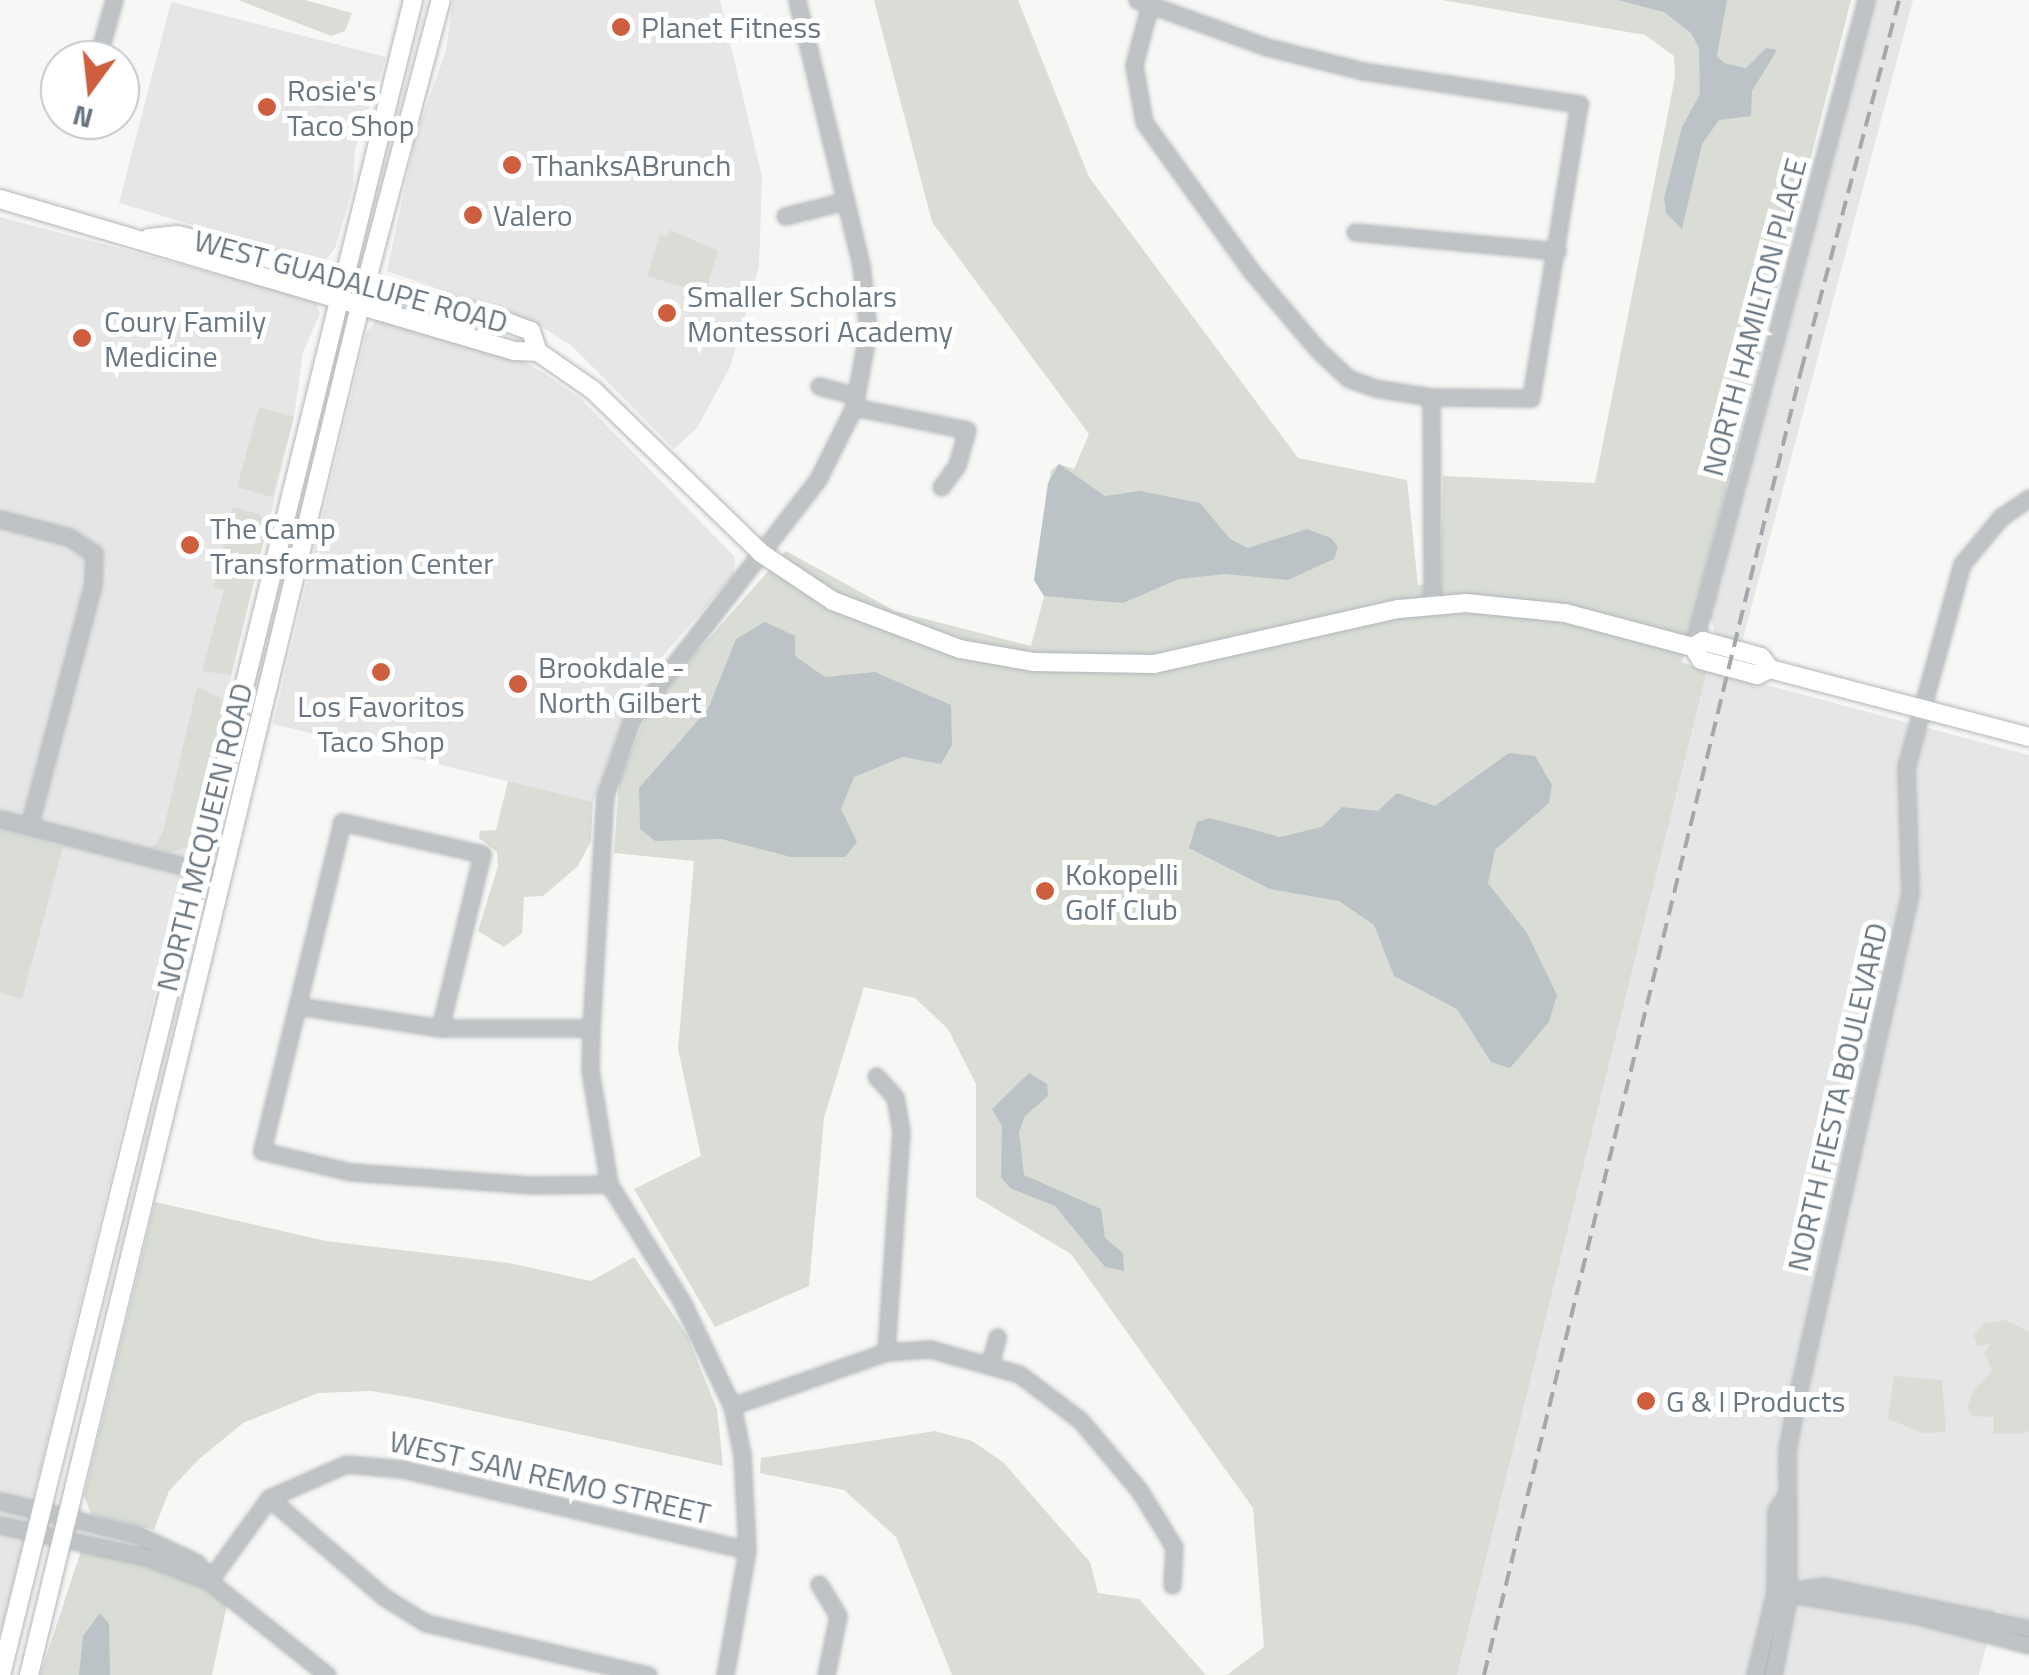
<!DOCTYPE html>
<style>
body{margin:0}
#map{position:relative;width:2029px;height:1675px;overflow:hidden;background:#f7f7f5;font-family:"Titillium Web",sans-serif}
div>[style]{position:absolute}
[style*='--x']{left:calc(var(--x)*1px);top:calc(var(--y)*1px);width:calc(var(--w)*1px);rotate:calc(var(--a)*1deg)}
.built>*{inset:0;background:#e5e6e5}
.green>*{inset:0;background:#d9ddd6}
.water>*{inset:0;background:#bbc3c7}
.roads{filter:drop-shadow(0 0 2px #b3b7ba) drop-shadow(0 0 2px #b3b7ba)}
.minor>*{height:15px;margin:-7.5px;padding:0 7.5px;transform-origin:7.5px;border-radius:7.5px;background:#bfc3c6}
.major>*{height:18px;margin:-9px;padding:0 9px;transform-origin:9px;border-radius:9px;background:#fff}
.rail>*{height:4px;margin-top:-2px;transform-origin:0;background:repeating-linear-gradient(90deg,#a3a8ad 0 15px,transparent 0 23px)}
.dots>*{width:28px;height:28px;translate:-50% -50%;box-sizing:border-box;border:5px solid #fff;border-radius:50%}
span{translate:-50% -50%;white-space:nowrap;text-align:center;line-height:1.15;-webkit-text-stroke:10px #fff;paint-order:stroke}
.poi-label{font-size:30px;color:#6a7782}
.left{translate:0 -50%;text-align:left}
.street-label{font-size:30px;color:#6a7782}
.north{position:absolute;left:40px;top:40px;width:100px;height:100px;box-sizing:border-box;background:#fff;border:2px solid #c3c9cd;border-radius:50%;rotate:195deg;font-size:28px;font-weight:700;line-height:40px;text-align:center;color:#6a7782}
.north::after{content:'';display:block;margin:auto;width:35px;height:45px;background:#cd5f3f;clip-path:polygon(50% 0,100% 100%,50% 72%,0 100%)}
</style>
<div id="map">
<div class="built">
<i style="clip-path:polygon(453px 0,720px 0,762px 177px,759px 267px,730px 367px,697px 428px,674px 449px,572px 346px,534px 322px,387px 271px,416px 136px,446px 50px)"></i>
<i style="clip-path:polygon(1874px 0,1913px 0,1733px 676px,2029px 755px,2029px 1619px,1995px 1610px,1979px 1675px,1457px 1675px,1707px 671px,1715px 633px,1710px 617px)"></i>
<i style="clip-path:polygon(171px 2px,386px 57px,355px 150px,353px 187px,335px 248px,323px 263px,119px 203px)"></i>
<i style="clip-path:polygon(0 217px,301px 296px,316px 302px,320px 314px,303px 352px,294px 417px,0 1636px)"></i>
<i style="clip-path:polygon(377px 318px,507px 351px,545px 374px,581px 399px,735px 557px,734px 575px,650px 670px,628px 707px,593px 802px,273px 724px,366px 334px)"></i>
</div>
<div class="green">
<i style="clip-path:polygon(238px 0,305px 0,352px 13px,345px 31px,331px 36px)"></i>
<i style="clip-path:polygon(874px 0,1018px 0,1089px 177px,1298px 458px,1407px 480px,1418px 585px,1441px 584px,1443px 476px,1595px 483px,1675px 77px,1674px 56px,1645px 35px,1442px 0,1851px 0,1682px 662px,1707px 671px,1457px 1675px,1227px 1675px,1264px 1647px,1253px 1508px,1071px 1254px,976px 1197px,976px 1084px,948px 1029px,915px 998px,864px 987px,824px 1118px,809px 1286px,715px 1327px,634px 1189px,701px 1156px,678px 1049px,694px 861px,614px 853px,619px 781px,651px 704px,786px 551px,895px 611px,1031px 646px,1044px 596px,1034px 580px,1051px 470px,1059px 464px,1074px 469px,1089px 434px,932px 222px)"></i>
<i style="clip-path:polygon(670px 230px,718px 251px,705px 294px,647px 276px,660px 235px,667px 237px)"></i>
<i style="clip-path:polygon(259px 407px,294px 417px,272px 497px,237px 487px)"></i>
<i style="clip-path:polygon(233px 507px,259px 514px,267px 526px,231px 675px,202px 671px,224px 590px,213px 587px)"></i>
<i style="clip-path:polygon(197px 687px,225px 700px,190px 845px,172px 853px,153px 848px,163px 832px)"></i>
<i style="clip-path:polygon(508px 781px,593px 802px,591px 841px,578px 866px,543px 896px,524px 897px,522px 933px,504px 947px,478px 931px,498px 866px,497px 852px,479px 838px,480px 831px,496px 830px)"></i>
<i style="clip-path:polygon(0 830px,63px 847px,22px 999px,0 993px)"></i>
<i style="clip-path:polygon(155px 1202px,326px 1241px,509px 1263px,591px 1281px,634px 1257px,687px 1335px,717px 1409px,723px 1466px,419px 1399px,371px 1391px,318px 1393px,243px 1423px,198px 1460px,169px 1491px,154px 1530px,91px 1514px,84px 1496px)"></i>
<i style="clip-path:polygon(2006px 1320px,2029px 1332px,2029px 1431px,2020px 1434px,1993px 1434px,1994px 1417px,1972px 1416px,1967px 1408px,1973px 1391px,1993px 1370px,1984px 1354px,1990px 1344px,1977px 1346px,1974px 1335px,1984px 1323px)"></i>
<i style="clip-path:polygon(1894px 1376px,1942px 1380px,1946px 1432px,1923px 1433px,1888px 1419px)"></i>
<i style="clip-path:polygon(935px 1431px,972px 1441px,1003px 1462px,1090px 1562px,1098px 1593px,1139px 1599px,1206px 1675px,952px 1675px,896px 1537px,844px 1490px,760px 1473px,761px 1458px)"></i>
<i style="clip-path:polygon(82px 1548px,150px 1561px,203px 1586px,227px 1605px,212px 1675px,40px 1675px)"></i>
</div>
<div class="water">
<i style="clip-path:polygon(1618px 0,1727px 0,1717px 56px,1724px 63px,1746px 68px,1766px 48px,1777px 50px,1752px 91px,1751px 116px,1719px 120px,1702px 144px,1682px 229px,1666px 213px,1664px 198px,1682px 127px,1700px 94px,1699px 48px,1691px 33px,1664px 12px)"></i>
<i style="clip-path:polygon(1059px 464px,1105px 496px,1140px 491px,1200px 503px,1230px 539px,1248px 548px,1307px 529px,1331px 538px,1338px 547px,1334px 559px,1288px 580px,1225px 574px,1179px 579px,1123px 603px,1044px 596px,1034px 580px,1048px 483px)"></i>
<i style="clip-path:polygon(765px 622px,795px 636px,795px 656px,825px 677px,875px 672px,951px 705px,952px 745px,941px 764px,903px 757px,854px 777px,841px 809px,857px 842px,845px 857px,791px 857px,721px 839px,655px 841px,640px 829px,639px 788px,708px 709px,736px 639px)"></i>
<i style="clip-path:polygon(1509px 753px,1535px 756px,1552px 785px,1549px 803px,1495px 850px,1488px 883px,1527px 933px,1557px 995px,1549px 1022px,1510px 1068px,1491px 1062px,1457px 1009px,1394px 976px,1374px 925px,1339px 901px,1270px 889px,1189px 848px,1197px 822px,1210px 818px,1280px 837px,1322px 827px,1342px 807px,1378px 811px,1397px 793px,1435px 806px)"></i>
<i style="clip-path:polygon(1029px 1073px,1047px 1084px,1048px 1096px,1025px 1116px,1019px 1132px,1024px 1175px,1101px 1209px,1105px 1238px,1123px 1253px,1124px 1271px,1105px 1267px,1055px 1206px,1010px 1188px,1001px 1177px,1002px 1126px,992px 1109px)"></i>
<i style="clip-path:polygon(100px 1613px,109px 1624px,110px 1675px,79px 1675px,83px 1636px)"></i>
</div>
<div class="roads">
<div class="minor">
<i style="--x:1137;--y:0;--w:138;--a:19.9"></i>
<i style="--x:1267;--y:47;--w:99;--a:14"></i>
<i style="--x:1363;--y:71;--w:219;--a:8.7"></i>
<i style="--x:1579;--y:104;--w:298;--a:99.3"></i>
<i style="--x:1531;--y:398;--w:100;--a:-179.4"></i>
<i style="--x:1431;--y:397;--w:57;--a:-170.9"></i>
<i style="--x:1375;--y:388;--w:29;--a:-160"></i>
<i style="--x:1348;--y:378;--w:41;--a:-137"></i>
<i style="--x:1318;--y:350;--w:102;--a:-130.2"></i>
<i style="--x:1252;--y:272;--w:185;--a:-125.8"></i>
<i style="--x:1144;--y:122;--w:58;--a:-100"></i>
<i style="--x:1134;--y:65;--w:59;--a:-75.3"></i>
<i style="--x:97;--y:60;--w:62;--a:-74.2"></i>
<i style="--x:785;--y:216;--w:62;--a:-14"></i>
<i style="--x:1355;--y:232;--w:203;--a:5.4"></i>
<i style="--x:819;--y:386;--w:38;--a:15"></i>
<i style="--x:1431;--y:397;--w:207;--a:89.7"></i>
<i style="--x:854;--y:407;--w:115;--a:11.5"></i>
<i style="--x:967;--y:430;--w:36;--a:106"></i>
<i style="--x:957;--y:465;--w:27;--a:126"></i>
<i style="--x:0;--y:519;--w:71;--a:14.6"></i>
<i style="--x:69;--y:537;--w:30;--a:33"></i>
<i style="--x:94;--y:553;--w:31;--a:92"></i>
<i style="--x:93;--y:584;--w:250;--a:104.8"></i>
<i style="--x:1693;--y:647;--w:670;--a:-75.03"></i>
<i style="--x:0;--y:819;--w:229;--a:14.4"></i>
<i style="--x:299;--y:1006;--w:143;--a:8.9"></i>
<i style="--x:440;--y:1028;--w:151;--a:0"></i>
<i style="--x:440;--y:1028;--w:179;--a:-76.4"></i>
<i style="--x:482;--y:854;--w:144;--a:-167.1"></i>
<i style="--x:342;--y:822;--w:339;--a:103.7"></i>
<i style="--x:262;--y:1151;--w:91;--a:13.3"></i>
<i style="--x:351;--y:1172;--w:180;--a:4.1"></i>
<i style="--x:531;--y:1185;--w:78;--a:-0.7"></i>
<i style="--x:876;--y:1076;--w:28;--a:48"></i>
<i style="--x:895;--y:1097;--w:35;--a:80"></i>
<i style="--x:901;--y:1131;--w:222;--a:93.9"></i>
<i style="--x:990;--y:1364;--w:28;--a:-75"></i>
<i style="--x:732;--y:1406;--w:163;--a:-19.3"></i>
<i style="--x:886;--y:1352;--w:44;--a:-3.9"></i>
<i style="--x:930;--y:1349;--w:92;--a:15.7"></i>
<i style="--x:1019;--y:1374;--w:76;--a:37"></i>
<i style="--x:1080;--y:1420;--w:92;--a:49.9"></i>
<i style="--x:1139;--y:1490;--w:67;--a:58.4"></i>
<i style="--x:1174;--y:1547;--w:38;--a:93"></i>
<i style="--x:269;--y:1498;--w:152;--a:40.7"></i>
<i style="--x:384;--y:1597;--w:49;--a:31.8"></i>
<i style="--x:426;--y:1623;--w:228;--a:13.2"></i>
<i style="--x:0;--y:1501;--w:142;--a:13.8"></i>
<i style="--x:138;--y:1535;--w:65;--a:25.4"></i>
<i style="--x:197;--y:1563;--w:17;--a:54"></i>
<i style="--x:0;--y:1525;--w:150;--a:12.3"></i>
<i style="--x:147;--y:1557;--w:66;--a:21.2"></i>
<i style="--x:209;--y:1581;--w:151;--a:38.5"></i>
<i style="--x:209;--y:1581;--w:102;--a:-54.1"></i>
<i style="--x:269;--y:1498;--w:84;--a:-23.8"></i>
<i style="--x:346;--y:1464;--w:56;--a:5.1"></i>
<i style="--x:402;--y:1469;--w:354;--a:13.2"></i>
<i style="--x:819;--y:1584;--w:37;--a:59"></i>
<i style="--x:838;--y:1616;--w:60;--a:101.5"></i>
<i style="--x:1775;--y:1593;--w:49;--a:-8.1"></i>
<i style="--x:1824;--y:1586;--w:209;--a:11.6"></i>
<i style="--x:1787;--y:1593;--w:131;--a:9.7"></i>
<i style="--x:1916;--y:1615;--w:117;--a:14.9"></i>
<i style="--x:725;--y:1675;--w:127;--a:-80"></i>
<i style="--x:747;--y:1550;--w:96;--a:-93"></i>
<i style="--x:742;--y:1454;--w:49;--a:-101.8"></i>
<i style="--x:732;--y:1406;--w:115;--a:-115.7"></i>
<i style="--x:682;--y:1302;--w:139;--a:-121.7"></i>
<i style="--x:609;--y:1184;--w:116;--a:-99.5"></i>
<i style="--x:590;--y:1070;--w:42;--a:-88.6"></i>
<i style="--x:591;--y:1028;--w:233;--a:-86.6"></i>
<i style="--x:605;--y:795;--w:81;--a:-70.4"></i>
<i style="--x:632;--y:719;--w:304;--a:-52.2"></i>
<i style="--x:818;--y:479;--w:80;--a:-63.4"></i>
<i style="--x:854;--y:407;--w:78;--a:-79.7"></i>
<i style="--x:868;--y:330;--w:65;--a:-96.1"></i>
<i style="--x:861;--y:265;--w:273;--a:-103.6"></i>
<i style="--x:1755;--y:1675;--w:84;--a:-76.3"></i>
<i style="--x:1775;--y:1593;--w:82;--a:-89.3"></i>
<i style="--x:1776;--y:1511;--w:19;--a:-58"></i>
<i style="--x:1773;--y:1675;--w:78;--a:-79"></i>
<i style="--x:1788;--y:1598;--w:147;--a:-90.4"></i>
<i style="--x:1787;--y:1451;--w:46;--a:-79.9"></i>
<i style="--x:1795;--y:1406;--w:526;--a:-77.36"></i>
<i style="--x:1910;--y:893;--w:126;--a:-91.8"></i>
<i style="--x:1906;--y:767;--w:211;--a:-74.6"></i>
<i style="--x:1962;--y:564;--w:61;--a:-50.3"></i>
<i style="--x:2001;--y:517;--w:34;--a:-34"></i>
</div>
<div class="major">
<i style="--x:0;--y:199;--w:536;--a:16.47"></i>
<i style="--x:514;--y:351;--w:24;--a:2"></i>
<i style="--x:538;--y:352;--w:67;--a:34.6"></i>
<i style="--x:593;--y:390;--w:234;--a:44.1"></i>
<i style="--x:761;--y:553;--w:87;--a:33.7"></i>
<i style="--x:833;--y:601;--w:136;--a:20.7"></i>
<i style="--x:960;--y:649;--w:74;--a:10.1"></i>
<i style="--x:1033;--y:662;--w:121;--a:0.9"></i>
<i style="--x:1154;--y:664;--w:251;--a:-12.7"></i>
<i style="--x:1399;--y:609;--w:67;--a:-5.1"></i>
<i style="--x:1466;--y:603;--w:100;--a:5.8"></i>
<i style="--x:1565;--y:613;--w:132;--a:14.9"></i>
<i style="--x:1693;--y:647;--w:12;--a:-31"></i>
<i style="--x:1703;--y:641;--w:60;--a:15.4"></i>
<i style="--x:1761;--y:657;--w:15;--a:53"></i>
<i style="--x:149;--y:238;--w:29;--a:-6"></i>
<i style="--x:178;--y:235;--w:332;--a:14.7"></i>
<i style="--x:499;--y:319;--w:34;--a:21"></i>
<i style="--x:531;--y:331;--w:22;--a:72"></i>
<i style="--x:1693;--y:647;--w:15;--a:58"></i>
<i style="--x:1701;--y:660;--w:58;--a:15"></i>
<i style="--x:1757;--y:675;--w:14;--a:-25"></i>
<i style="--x:1770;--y:669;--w:268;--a:14.7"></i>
<i style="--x:1;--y:1675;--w:1725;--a:-76.18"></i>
<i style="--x:29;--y:1675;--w:1413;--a:-76.41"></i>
<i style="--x:361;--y:302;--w:312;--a:-75.2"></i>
</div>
</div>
<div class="rail">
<i style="--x:1484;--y:1675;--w:1342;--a:-76.34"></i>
<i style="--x:1801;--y:371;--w:384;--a:-75.2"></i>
</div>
<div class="dots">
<i style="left:621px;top:27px;background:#cd5f3f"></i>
<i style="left:267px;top:107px;background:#cd5f3f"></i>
<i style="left:512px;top:165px;background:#cd5f3f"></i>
<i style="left:473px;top:215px;background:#cd5f3f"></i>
<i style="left:667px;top:313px;background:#cd5f3f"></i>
<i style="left:82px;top:338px;background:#cd5f3f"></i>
<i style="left:190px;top:545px;background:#cd5f3f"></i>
<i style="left:381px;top:672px;background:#cd5f3f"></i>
<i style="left:518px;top:684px;background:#cd5f3f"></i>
<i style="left:1045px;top:891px;background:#cd5f3f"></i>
<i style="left:1646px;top:1401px;background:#cd5f3f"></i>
</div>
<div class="poi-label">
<span class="left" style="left:641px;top:27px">Planet Fitness</span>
<span class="left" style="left:287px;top:107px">Rosie's<br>Taco Shop</span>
<span class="left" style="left:532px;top:165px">ThanksABrunch</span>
<span class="left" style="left:493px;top:215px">Valero</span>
<span class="left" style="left:687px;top:313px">Smaller Scholars<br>Montessori Academy</span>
<span class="left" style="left:104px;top:338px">Coury Family<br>Medicine</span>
<span class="left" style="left:210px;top:545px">The Camp<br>Transformation Center</span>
<span class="left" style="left:538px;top:684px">Brookdale -<br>North Gilbert</span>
<span style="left:381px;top:723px">Los Favoritos<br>Taco Shop</span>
<span class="left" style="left:1065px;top:891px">Kokopelli<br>Golf Club</span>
<span class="left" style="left:1666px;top:1401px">G &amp; I Products</span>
</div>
<div class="street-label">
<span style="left:351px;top:281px;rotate:15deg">WEST GUADALUPE ROAD</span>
<span style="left:1754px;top:317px;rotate:-75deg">NORTH HAMILTON PLACE</span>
<span style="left:204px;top:837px;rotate:-76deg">NORTH MCQUEEN ROAD</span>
<span style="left:1837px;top:1097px;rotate:-77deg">NORTH FIESTA BOULEVARD</span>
<span style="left:550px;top:1477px;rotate:13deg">WEST SAN REMO STREET</span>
</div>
<div class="north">N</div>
</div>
